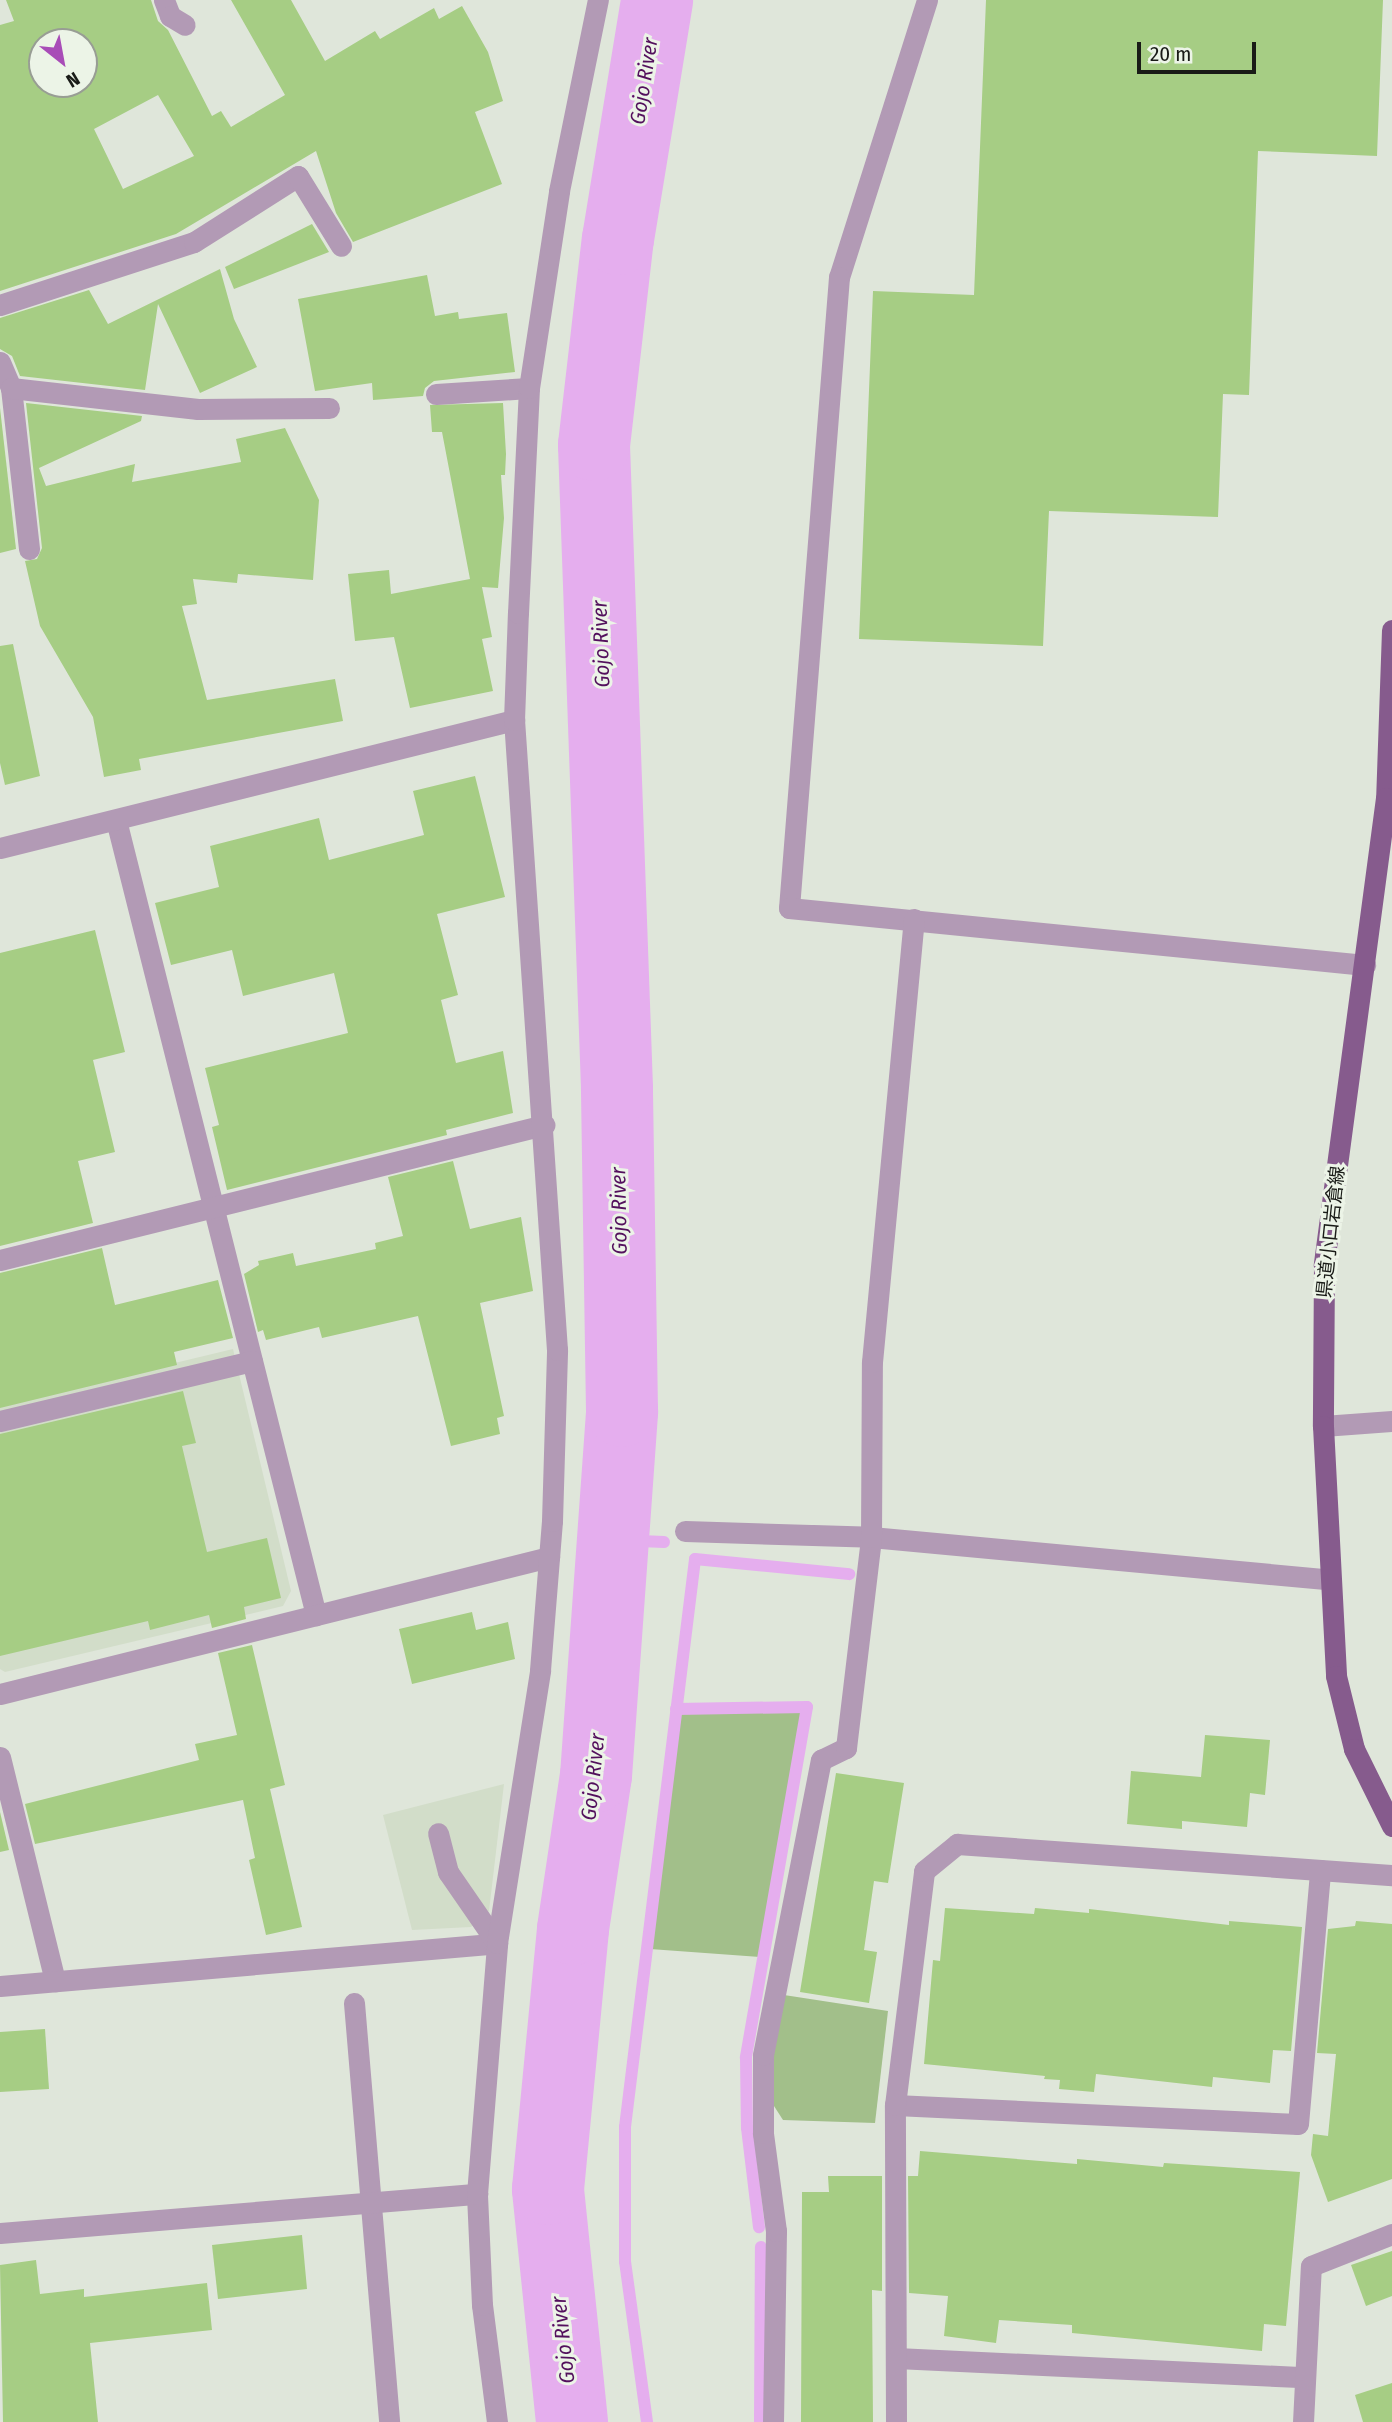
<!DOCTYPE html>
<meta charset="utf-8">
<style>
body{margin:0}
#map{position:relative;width:1392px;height:2422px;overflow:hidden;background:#dfe6da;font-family:"Fira Sans Condensed","Noto Sans JP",sans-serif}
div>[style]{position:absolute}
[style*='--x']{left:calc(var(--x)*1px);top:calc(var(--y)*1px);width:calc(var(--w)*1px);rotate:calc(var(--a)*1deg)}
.built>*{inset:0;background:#d2ddc9}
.green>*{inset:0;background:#a2bf8a}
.stream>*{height:12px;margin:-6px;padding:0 6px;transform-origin:6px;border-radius:6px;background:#e5aeee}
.river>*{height:72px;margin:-36px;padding:0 36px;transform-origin:36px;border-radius:36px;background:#e5aeee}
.building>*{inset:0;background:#a6cd84}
.minor>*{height:21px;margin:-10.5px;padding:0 10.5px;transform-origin:10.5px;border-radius:10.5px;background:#b29ab5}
.major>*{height:21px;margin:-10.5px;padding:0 10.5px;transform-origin:10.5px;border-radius:10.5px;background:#865b8d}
span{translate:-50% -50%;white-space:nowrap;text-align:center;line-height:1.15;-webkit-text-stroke:6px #ecf4e7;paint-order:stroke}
.street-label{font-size:19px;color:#191b17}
.water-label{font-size:21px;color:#53105d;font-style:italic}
.north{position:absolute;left:28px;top:28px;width:70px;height:70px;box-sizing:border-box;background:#ecf4e7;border:2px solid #989d94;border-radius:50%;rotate:149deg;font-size:19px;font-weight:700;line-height:28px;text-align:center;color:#191b17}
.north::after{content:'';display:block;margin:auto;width:24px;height:32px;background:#a84cb7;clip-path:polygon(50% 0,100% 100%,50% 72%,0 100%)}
.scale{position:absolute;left:1137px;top:42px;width:119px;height:32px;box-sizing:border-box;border:4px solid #191b17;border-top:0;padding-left:9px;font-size:21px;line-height:24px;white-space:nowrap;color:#191b17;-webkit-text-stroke:5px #ecf4e7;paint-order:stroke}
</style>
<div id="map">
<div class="built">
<i style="clip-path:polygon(233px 1349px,291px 1591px,283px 1606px,5px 1672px,0 1669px,0 1405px)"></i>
<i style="clip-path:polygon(504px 1784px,489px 1911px,471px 1927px,412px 1930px,383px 1815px)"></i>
</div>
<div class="green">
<i style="clip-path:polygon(803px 1711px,760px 1957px,650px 1949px,680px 1714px)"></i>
<i style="clip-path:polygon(784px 1995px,888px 2011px,875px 2123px,783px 2120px,774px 2106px,774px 2051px)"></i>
</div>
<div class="stream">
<i style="--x:616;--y:1540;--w:48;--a:2.4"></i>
<i style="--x:676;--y:1709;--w:131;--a:-0.9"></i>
<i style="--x:807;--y:1707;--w:356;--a:99.9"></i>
<i style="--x:746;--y:2058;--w:70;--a:89.2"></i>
<i style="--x:747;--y:2128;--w:100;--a:83.1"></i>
<i style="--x:647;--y:2422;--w:162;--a:-97.8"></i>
<i style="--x:625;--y:2262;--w:135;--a:-90"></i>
<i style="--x:625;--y:2127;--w:572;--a:-82.97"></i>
<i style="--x:695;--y:1559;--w:155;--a:5.6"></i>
<i style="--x:760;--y:2422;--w:175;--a:-89.7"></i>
</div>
<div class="river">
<i style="--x:572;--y:2422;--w:234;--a:-95.9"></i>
<i style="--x:548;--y:2189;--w:261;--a:-84.5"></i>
<i style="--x:573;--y:1929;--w:155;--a:-81.5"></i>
<i style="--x:596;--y:1776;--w:366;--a:-85.9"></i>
<i style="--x:622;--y:1411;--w:323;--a:-90.9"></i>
<i style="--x:617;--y:1088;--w:643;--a:-92.05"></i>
<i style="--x:594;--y:445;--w:207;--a:-83.4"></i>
<i style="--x:618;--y:239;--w:242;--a:-80.7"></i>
</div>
<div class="building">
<i style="clip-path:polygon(evenodd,6px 0,151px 0,158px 21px,168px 30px,212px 116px,221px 111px,231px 127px,285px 95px,231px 0,291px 0,325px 61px,375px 31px,380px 39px,434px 8px,439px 19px,462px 6px,488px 52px,503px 101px,475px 112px,502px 184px,353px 242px,336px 213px,316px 151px,176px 234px,0 291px,0 25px,14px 21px,6px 0,42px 42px,84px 42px,84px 84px,42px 84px,42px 42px,6px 0,158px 95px,194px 156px,123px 189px,94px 129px,158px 95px)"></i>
<i style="clip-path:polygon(986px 0,1383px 0,1377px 156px,1258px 151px,1249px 395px,1223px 394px,1218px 517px,1049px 511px,1043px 646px,859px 639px,873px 291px,974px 295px)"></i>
<i style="clip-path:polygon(312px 224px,329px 252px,234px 289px,225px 267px)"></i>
<i style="clip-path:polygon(220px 269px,234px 319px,257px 367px,200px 393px,158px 304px,145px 390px,20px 376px,12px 356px,0 349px,0 318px,89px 290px,108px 324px)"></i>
<i style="clip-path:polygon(427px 275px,435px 316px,458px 312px,459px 319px,507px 313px,515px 372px,434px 381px,425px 388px,423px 396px,373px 400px,372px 383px,315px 391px,298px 299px)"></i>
<i style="clip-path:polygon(26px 403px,142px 416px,141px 421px,39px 468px,46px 486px,135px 464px,132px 482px,241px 462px,236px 439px,285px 428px,319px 500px,313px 580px,238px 574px,237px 583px,193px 579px,197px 604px,182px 606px,207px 700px,335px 679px,343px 721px,139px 759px,141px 770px,104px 777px,93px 717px,40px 626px,25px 561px,37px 559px,42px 548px)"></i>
<i style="clip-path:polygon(503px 403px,506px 454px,505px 475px,501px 475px,504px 518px,498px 588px,482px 587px,492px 637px,482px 639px,493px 691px,410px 708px,394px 637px,355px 641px,348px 574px,389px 570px,391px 594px,470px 579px,442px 432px,432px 432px,430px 405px)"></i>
<i style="clip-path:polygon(0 408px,16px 549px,0 553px)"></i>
<i style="clip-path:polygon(13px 644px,40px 776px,5px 785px,0 763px,0 646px)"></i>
<i style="clip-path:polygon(475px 776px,505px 897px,437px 914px,458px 995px,441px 1000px,456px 1063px,503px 1051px,513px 1113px,446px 1130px,447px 1135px,227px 1190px,212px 1127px,219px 1125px,205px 1068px,348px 1033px,334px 973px,243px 996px,232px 950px,171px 965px,155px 903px,219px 887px,210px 846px,319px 818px,329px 860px,424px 835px,413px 791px)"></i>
<i style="clip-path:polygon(95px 930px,125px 1052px,93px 1060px,115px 1152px,78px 1161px,93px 1223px,0 1246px,0 953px)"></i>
<i style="clip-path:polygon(453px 1161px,470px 1229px,521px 1217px,533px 1291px,480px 1303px,504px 1416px,497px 1418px,500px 1434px,451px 1446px,418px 1316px,322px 1338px,319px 1327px,266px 1340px,263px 1330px,258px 1332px,244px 1274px,259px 1265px,258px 1261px,293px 1253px,296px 1266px,376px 1249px,375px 1243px,403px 1236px,388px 1177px)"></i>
<i style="clip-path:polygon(102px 1248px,115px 1305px,218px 1280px,233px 1338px,174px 1352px,177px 1365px,0 1408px,0 1273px)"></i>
<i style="clip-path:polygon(183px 1391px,196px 1443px,182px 1446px,207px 1552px,267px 1538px,281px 1598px,244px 1607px,246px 1619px,212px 1628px,209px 1615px,150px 1630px,148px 1621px,0 1656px,0 1434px)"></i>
<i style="clip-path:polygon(472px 1612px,476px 1630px,508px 1622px,515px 1659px,412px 1684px,399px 1629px)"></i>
<i style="clip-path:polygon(252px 1645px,285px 1785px,270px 1789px,302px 1927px,266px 1935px,249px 1860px,255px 1858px,243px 1800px,35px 1844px,25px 1804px,199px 1760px,195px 1744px,237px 1735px,218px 1653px)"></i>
<i style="clip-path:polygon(1205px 1735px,1270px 1740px,1265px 1795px,1250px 1793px,1247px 1827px,1182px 1821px,1182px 1829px,1127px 1824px,1131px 1771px,1201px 1777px)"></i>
<i style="clip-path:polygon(836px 1773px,904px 1783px,888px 1883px,874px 1881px,864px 1950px,877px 1952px,869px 2003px,800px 1992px)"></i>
<i style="clip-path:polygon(0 1812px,9px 1850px,0 1852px)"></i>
<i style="clip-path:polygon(945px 1908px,1034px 1914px,1035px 1908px,1089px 1913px,1089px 1909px,1229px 1925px,1229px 1921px,1302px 1927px,1291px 2051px,1273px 2050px,1270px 2083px,1213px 2077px,1212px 2087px,1096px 2074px,1094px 2092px,1059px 2089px,1060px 2080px,1044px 2079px,1045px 2076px,924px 2064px,933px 1960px,940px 1961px)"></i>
<i style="clip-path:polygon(1356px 1921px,1392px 1924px,1392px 2179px,1328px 2202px,1311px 2155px,1313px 2134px,1328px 2136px,1336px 2054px,1317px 2053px,1328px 1929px,1355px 1926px)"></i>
<i style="clip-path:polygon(45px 2029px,49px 2089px,0 2092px,0 2032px)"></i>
<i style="clip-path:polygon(920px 2151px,1077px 2164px,1077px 2159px,1163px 2167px,1164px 2163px,1300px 2172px,1286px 2326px,1264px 2324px,1262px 2351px,1072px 2333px,1072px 2325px,999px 2320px,996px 2343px,944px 2336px,948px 2296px,909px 2293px,908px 2176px,918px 2176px)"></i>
<i style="clip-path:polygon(828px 2176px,882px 2176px,882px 2291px,872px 2290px,873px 2422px,801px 2422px,802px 2192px,829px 2192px)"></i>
<i style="clip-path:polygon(302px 2235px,307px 2289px,218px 2299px,212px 2245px)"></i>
<i style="clip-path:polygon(1392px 2251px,1392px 2296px,1366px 2306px,1351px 2265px)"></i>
<i style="clip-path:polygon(36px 2260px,40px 2294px,84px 2289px,84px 2297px,207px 2283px,212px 2330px,90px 2343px,98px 2422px,3px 2422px,0 2265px)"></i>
<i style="clip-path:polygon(1392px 2383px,1392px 2422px,1363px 2422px,1355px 2395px)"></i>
</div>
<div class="minor">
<i style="--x:164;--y:0;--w:17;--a:69"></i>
<i style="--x:170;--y:16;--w:17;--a:31"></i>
<i style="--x:927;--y:0;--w:291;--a:107.6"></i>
<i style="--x:839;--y:277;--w:633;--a:94.53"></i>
<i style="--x:789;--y:908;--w:579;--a:5.65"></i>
<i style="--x:0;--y:305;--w:204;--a:-18"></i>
<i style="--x:194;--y:242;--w:123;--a:-32.4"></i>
<i style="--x:298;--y:176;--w:82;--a:58.4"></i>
<i style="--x:0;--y:362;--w:28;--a:67"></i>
<i style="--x:11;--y:388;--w:162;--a:83.6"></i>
<i style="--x:11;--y:388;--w:188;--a:6.4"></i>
<i style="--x:198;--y:409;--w:131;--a:-0.4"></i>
<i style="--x:436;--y:394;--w:93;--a:-3.7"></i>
<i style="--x:116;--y:820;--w:820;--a:75.88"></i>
<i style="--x:0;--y:848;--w:530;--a:-13.98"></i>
<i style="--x:0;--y:1260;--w:561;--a:-13.94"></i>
<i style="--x:0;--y:1421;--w:259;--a:-13.4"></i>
<i style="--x:1323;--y:1426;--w:69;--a:-4.1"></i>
<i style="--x:685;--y:1531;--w:186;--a:1.8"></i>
<i style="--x:871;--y:1537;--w:459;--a:5.3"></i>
<i style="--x:0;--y:1694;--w:566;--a:-14.01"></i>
<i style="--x:0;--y:1757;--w:231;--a:76.2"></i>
<i style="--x:0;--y:1986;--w:499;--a:-4.9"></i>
<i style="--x:497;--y:1943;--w:86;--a:-124.6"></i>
<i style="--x:448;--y:1872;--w:40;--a:-104.4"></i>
<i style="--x:354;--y:2003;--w:420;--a:85.2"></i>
<i style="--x:895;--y:2105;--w:403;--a:2.7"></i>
<i style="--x:1298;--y:2124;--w:255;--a:-85"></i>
<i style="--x:0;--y:2233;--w:479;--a:-4.7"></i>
<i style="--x:896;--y:2358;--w:409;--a:2.7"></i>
<i style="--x:497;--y:2422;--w:118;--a:-97.3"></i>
<i style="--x:482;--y:2305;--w:111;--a:-92.6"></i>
<i style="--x:477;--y:2194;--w:252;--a:-85.4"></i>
<i style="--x:497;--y:1943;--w:276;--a:-81"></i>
<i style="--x:540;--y:1670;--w:149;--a:-85.4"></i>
<i style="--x:552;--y:1521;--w:171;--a:-88.3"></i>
<i style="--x:557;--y:1350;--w:631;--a:-93.9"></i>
<i style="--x:514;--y:720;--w:107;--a:-87.9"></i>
<i style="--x:518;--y:613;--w:225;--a:-87.2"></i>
<i style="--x:529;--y:388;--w:199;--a:-81.3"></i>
<i style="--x:559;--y:191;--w:195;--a:-78.5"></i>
<i style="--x:773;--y:2422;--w:191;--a:-89.1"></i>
<i style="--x:776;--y:2231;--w:99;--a:-97.6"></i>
<i style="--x:763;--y:2133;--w:78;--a:-90"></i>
<i style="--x:763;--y:2055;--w:301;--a:-78.9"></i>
<i style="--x:821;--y:1760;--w:28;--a:-26"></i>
<i style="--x:846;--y:1748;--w:212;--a:-83.2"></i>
<i style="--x:871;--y:1537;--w:175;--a:-89.7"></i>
<i style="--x:872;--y:1362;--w:445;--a:-84.6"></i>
<i style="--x:896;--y:2422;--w:317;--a:-90.2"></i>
<i style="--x:895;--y:2105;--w:236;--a:-82.9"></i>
<i style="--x:924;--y:1871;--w:43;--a:-39.3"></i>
<i style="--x:957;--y:1844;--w:436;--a:4.1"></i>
<i style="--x:1303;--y:2422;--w:156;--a:-87.1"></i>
<i style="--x:1311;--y:2266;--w:87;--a:-21.6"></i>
</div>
<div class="major">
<i style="--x:1392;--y:630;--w:168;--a:92"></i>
<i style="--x:1386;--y:798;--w:471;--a:97.6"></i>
<i style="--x:1324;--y:1265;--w:161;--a:90.4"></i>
<i style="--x:1323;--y:1426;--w:250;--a:87"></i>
<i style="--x:1336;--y:1676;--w:75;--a:76.1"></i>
<i style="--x:1354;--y:1749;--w:86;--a:63.7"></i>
</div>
<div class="street-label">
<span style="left:1331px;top:1232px;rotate:-84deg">県道小口岩倉線</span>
</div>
<div class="water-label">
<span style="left:644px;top:81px;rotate:-81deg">Gojo River</span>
<span style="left:601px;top:644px;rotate:-92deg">Gojo River</span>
<span style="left:619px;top:1211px;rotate:-91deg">Gojo River</span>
<span style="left:593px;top:1777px;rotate:-84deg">Gojo River</span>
<span style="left:563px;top:2340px;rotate:-96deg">Gojo River</span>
</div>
<div class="north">N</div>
<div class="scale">20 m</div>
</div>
